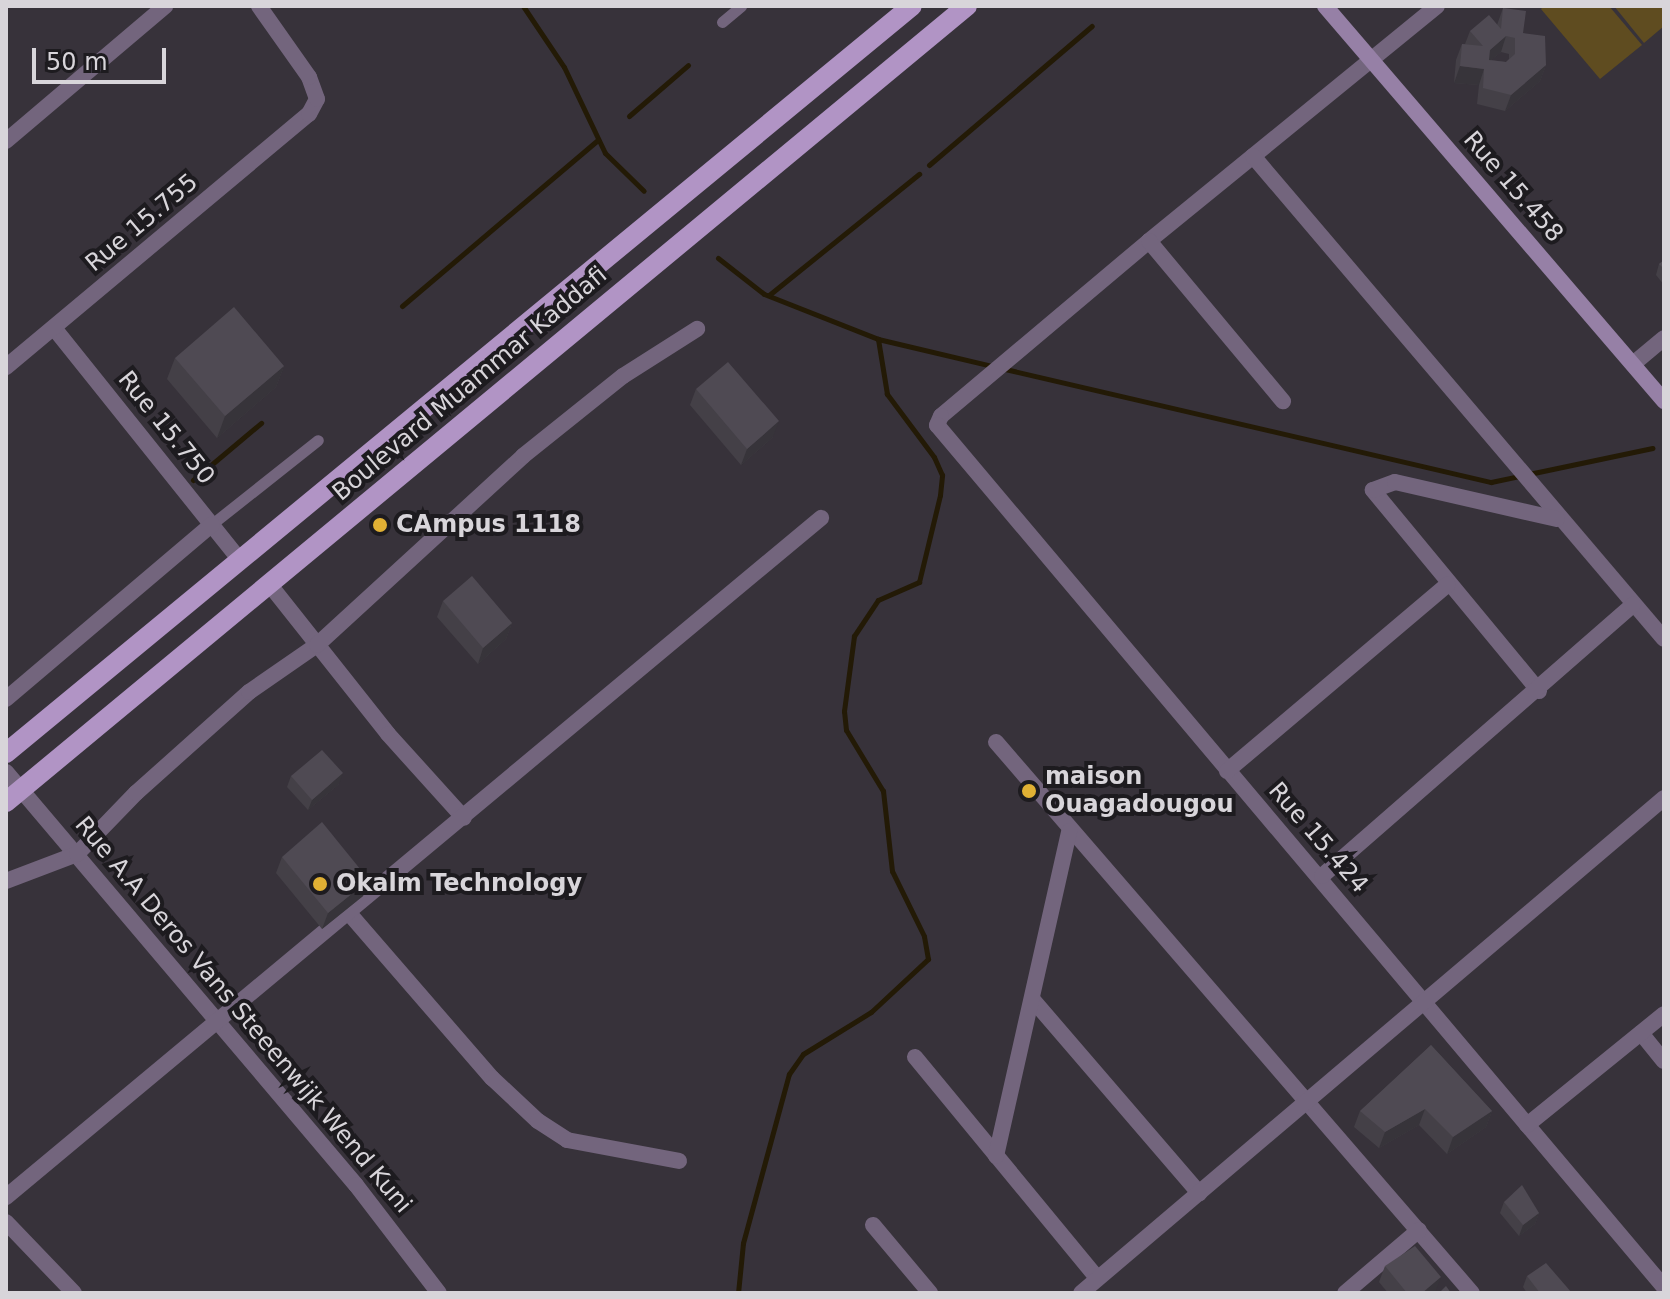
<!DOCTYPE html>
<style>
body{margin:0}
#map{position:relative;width:1670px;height:1299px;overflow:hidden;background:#37323a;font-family:"DejaVu Sans",sans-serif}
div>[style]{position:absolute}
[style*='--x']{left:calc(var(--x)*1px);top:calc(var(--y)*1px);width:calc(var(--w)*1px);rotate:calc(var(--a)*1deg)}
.green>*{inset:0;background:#5f4c20}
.stream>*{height:5px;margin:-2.5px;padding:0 2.5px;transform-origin:2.5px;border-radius:2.5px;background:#231a06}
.service>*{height:11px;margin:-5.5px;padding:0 5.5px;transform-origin:5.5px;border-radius:5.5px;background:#73657d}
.minor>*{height:16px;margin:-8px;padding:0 8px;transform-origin:8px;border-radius:8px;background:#73657d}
.secondary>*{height:16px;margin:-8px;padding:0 8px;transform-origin:8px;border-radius:8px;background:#9680a6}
.primary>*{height:20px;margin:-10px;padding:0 10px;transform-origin:10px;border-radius:10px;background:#b194c5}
.wall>*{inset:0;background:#444047}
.shaded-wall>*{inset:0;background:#37343a}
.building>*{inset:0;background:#4f4a53}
.dots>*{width:22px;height:22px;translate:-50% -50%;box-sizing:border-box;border:4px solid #1d1b1f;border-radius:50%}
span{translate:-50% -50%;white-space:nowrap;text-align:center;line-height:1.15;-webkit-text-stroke:8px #1d1b1f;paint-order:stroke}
.street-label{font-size:24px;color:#d8d5da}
.poi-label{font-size:24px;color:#d8d5da;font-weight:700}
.left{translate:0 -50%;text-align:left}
.frame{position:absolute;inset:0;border:8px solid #d8d5da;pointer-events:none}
.scale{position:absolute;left:32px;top:48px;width:134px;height:36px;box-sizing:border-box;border:4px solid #d8d5da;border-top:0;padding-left:10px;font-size:24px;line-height:28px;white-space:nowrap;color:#d8d5da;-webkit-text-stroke:6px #1d1b1f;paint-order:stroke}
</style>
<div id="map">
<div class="green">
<i style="clip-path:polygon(1544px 6px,1609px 6px,1642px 45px,1600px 79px,1541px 9px)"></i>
<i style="clip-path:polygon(1614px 6px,1664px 6px,1664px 26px,1644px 43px)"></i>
</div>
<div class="stream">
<i style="--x:523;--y:6;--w:73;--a:56.1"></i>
<i style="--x:564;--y:67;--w:95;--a:64.5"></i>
<i style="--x:605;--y:153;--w:54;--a:44.3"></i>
<i style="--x:629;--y:116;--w:78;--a:-40.8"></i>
<i style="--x:929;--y:165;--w:214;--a:-40.5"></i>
<i style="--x:718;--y:258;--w:58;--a:38"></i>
<i style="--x:764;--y:294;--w:123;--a:21.5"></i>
<i style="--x:878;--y:339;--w:121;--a:13.3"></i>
<i style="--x:769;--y:295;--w:193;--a:-38.9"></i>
<i style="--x:402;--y:306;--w:257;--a:-40.3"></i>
<i style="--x:1005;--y:369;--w:499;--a:13.1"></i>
<i style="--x:1491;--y:482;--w:165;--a:-11.9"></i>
<i style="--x:193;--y:480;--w:89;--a:-40"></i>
<i style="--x:738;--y:1293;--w:50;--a:-84.3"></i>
<i style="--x:743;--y:1243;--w:175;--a:-74.8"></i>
<i style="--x:789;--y:1074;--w:24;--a:-55"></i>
<i style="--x:803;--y:1054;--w:80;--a:-31.7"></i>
<i style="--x:871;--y:1012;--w:78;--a:-42.9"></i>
<i style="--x:928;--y:959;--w:23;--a:-100"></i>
<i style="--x:924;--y:936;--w:72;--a:-116.2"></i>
<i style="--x:892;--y:871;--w:81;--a:-96.4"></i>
<i style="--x:883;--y:791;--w:71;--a:-121.2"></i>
<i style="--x:846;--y:730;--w:19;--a:-96"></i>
<i style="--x:844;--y:711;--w:76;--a:-82.4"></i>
<i style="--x:854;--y:636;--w:43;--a:-56.3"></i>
<i style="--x:878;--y:600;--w:45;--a:-23.7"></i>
<i style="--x:919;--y:582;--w:89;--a:-76.4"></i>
<i style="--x:940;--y:495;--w:20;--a:-84"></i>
<i style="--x:942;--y:475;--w:20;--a:-114"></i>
<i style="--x:934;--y:457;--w:79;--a:-126.7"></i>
<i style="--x:887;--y:394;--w:56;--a:-99.3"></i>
</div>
<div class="service">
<i style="--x:722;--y:22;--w:25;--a:-40"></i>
<i style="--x:212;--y:524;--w:135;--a:-38.4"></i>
</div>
<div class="minor">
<i style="--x:1437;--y:6;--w:372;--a:140.8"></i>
<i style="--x:1149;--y:241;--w:272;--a:139.9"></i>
<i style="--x:941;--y:416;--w:10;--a:114"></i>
<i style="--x:937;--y:425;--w:1128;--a:49.86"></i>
<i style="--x:6;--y:141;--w:209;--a:-40.3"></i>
<i style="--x:1253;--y:156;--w:634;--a:49.6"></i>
<i style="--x:1149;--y:241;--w:209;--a:50.1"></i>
<i style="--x:54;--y:328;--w:296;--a:51.3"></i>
<i style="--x:1633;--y:364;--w:40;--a:-40"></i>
<i style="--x:6;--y:367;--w:395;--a:-39.9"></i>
<i style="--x:309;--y:114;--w:17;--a:-62"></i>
<i style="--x:317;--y:99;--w:23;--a:-110"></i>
<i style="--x:309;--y:77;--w:87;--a:-125.2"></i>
<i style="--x:270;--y:585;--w:190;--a:51.6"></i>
<i style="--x:388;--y:734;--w:113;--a:47.9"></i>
<i style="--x:1539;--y:691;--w:261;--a:-129.6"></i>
<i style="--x:1373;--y:490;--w:23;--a:-20"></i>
<i style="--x:1395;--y:482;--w:166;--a:12.9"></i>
<i style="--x:6;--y:699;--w:270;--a:-40.3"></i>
<i style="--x:996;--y:742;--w:728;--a:49.18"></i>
<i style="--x:1227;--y:771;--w:289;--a:-40.2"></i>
<i style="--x:6;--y:772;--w:541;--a:49.72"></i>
<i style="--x:356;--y:1185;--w:136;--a:52.5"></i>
<i style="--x:1322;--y:876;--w:413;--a:-41.1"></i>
<i style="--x:6;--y:881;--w:76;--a:-20.8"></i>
<i style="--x:77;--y:854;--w:85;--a:-46"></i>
<i style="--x:136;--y:793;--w:152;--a:-41.8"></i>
<i style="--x:249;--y:692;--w:83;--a:-34.7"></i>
<i style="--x:317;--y:645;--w:280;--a:-42.5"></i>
<i style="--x:523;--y:456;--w:128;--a:-38.7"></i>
<i style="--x:623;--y:376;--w:88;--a:-32.4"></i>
<i style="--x:348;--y:912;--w:220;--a:49.1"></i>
<i style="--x:492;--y:1078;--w:63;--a:43.1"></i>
<i style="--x:538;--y:1121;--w:35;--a:33"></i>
<i style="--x:567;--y:1140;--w:114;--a:10.6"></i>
<i style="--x:1033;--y:1000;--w:255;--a:49.3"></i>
<i style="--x:1641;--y:1033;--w:36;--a:51"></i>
<i style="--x:915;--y:1057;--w:286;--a:50.5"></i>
<i style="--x:1527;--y:1125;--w:176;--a:-39"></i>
<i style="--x:996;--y:1156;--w:333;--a:-77.3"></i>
<i style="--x:6;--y:1197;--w:1061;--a:-39.8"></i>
<i style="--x:6;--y:1222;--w:98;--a:46.2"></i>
<i style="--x:873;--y:1225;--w:89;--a:50"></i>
<i style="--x:1081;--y:1293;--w:765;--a:-40.33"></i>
<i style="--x:1345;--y:1293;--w:97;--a:-40.4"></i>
</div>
<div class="secondary">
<i style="--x:1325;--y:6;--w:521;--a:49.36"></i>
</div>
<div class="primary">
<i style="--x:6;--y:753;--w:1174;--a:-39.51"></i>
<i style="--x:6;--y:802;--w:1248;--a:-39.64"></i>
</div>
<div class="wall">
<i style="clip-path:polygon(evenodd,1503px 8px,1546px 65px,1540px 81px,1505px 111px,1477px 104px,1479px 85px,1454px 83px,1456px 60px,1462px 44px,1465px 44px,1470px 31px,1497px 25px,1503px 8px,1501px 52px,1509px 54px,1509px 59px,1506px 62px,1491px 60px,1501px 52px)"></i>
<i style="clip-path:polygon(1664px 260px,1664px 285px,1656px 275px,1659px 264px)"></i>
<i style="clip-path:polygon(175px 358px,284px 366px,276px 387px,217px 438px,167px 379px)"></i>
<i style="clip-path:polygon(696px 389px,773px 437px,741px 465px,690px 405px)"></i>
<i style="clip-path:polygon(443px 601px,512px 623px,506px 639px,478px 664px,437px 617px)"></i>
<i style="clip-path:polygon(291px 776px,339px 784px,308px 810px,287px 787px)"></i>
<i style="clip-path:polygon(282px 857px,369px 880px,363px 896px,322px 929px,276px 873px)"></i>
<i style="clip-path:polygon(1431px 1045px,1492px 1111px,1486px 1127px,1447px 1154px,1419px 1125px,1379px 1148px,1354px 1127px,1360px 1111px)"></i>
<i style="clip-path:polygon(1504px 1202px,1539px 1213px,1535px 1224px,1519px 1236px,1500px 1213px)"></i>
<i style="clip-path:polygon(1385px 1266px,1435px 1293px,1388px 1293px,1379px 1282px)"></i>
<i style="clip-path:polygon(1527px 1276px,1572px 1293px,1527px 1293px,1523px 1287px)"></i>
</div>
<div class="shaded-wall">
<i style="clip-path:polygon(1506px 36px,1501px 52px,1484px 66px,1490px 50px)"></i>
<i style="clip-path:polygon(1546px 65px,1540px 81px,1505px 111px,1511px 95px)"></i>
<i style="clip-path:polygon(1460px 66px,1484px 69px,1479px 85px,1454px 83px)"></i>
<i style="clip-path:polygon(284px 366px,276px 387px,217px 438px,225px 416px)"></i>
<i style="clip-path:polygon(779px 421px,773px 437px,741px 465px,747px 449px)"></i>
<i style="clip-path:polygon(512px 623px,506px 639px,478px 664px,483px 648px)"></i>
<i style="clip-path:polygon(343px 773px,339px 784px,308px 810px,312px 800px)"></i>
<i style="clip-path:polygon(369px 880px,363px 896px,322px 929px,328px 913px)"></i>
<i style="clip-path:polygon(1425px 1109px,1419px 1125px,1379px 1148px,1385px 1132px)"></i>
<i style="clip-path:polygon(1492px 1111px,1486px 1127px,1447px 1154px,1453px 1137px)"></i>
<i style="clip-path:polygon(1539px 1213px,1535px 1224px,1519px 1236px,1523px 1225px)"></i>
<i style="clip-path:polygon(1441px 1277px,1435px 1293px,1422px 1293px)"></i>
</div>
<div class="building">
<i style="clip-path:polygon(evenodd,1503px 8px,1526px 11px,1523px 33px,1545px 36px,1546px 65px,1511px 95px,1483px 88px,1484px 69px,1460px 66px,1462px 44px,1483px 46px,1470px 31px,1489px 15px,1501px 29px,1503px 8px,1506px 36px,1515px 38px,1515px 54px,1506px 62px,1489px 60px,1490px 50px,1506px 36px)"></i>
<i style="clip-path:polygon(1664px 260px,1664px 269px,1659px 264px)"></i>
<i style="clip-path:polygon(234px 307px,284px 366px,225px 416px,175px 358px)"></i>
<i style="clip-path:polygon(728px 362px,779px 421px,747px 449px,696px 389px)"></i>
<i style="clip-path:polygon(472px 576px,512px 623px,483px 648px,443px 601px)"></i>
<i style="clip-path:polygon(322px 750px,343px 773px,312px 800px,291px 776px)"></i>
<i style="clip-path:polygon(322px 822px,369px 880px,328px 913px,282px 857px)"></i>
<i style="clip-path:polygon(1431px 1045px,1492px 1111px,1453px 1137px,1425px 1109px,1385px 1132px,1360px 1111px)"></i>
<i style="clip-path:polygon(1522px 1185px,1539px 1213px,1523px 1225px,1504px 1202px)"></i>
<i style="clip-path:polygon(1415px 1246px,1441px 1277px,1422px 1293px,1407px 1293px,1385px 1266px)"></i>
<i style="clip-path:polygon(1546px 1263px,1572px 1293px,1540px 1293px,1527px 1276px)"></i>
<i style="clip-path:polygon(1446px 1286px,1451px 1293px,1439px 1293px)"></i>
</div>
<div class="dots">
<i style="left:380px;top:525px;background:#e0b034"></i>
<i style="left:1029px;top:791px;background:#e0b034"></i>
<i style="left:320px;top:884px;background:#e0b034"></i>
</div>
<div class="street-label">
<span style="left:1513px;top:187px;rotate:49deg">Rue 15.458</span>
<span style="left:142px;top:223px;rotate:-40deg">Rue 15.755</span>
<span style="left:470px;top:384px;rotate:-40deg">Boulevard Muammar Kaddafi</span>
<span style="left:166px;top:428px;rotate:51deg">Rue 15.750</span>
<span style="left:1318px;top:838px;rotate:49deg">Rue 15.424</span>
<span style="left:243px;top:1015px;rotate:50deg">Rue A.A Deros Vans Steeenwijk Wend Kuni</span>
</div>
<div class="poi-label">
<span class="left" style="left:396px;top:525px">CAmpus 1118</span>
<span class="left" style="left:1045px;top:791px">maison<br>Ouagadougou</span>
<span class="left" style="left:336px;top:884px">Okalm Technology</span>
</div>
<div class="frame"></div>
<div class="scale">50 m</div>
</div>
